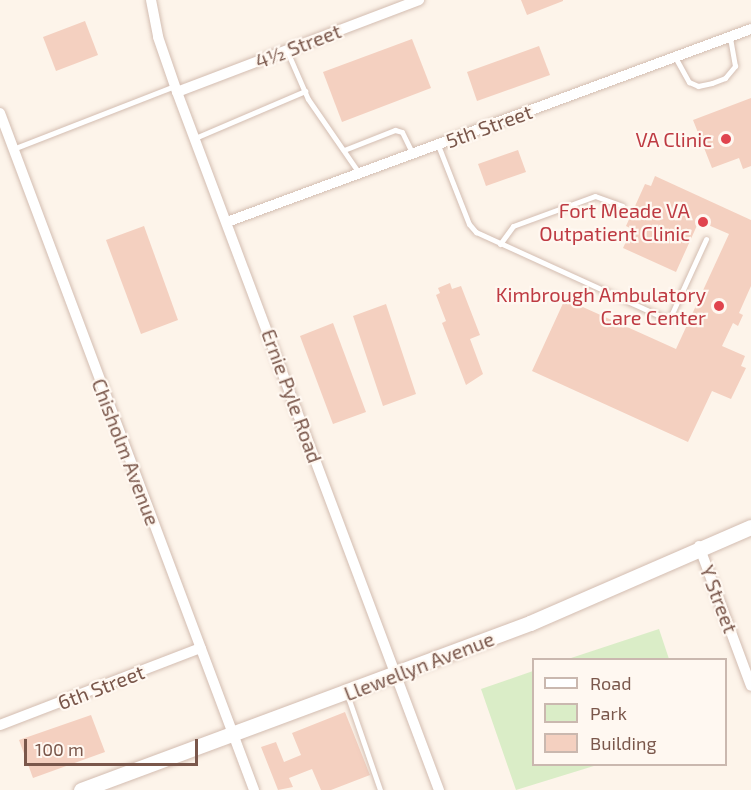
<!DOCTYPE html>
<meta charset="utf-8">
<style>
body{margin:0}
#map{position:relative;width:751px;height:790px;overflow:hidden;background:#fdf4ea;font-family:"Exo 2",sans-serif}
div>[style]{position:absolute}
[style*='--x']{left:calc(var(--x)*1px);top:calc(var(--y)*1px);width:calc(var(--w)*1px);rotate:calc(var(--a)*1deg)}
.green>*{inset:0;background:#daedc7}
.building>*{inset:0;background:#f4d0c0}
.roads{filter:drop-shadow(0 0 2px #d3bdb1) drop-shadow(0 0 2px #d3bdb1)}
.lane>*{height:5px;margin:-2.5px;padding:0 2.5px;transform-origin:2.5px;border-radius:2.5px;background:#fff}
.street>*{height:10px;margin:-5px;padding:0 5px;transform-origin:5px;border-radius:5px;background:#fff}
.secondary>*{height:15px;margin:-7.5px;padding:0 7.5px;transform-origin:7.5px;border-radius:7.5px;background:#fff}
.dots>*{width:16px;height:16px;translate:-50% -50%;box-sizing:border-box;border:3px solid #fff8f1;border-radius:50%}
span{translate:-50% -50%;white-space:nowrap;text-align:center;line-height:1.15;-webkit-text-stroke:4.5px #fff8f1;paint-order:stroke}
.street-label{font-size:20px;color:#7a574b}
.health-label{font-size:20px;color:#be3a42}
.right{translate:-100% -50%;text-align:right}
.legend{position:absolute;left:532px;top:658px;width:195px;height:108px;box-sizing:border-box;background:#fff8f1;border:2px solid #cab8af;margin:0;padding:8px 10px;list-style:none;font-size:18px;color:#7a574b}
.legend li{display:flex;align-items:center;gap:12px;height:30px}
.legend b{width:30px;border:2px solid #cab8af}
.scale{position:absolute;left:24px;top:739px;width:174px;height:27px;box-sizing:border-box;border:3px solid #7a574b;border-top:0;padding-left:8px;font-size:18px;line-height:21px;white-space:nowrap;color:#7a574b;-webkit-text-stroke:4px #fff8f1;paint-order:stroke}
</style>
<div id="map">
<div class="green">
<i style="clip-path:polygon(659px 629px,669px 659px,568px 659px)"></i>
<i style="clip-path:polygon(533px 671px,534px 764px,597px 765px,516px 790px,481px 689px)"></i>
</div>
<div class="building">
<i style="clip-path:polygon(521px 0,563px 0,563px 1px,527px 15px)"></i>
<i style="clip-path:polygon(85px 21px,98px 55px,56px 71px,43px 37px)"></i>
<i style="clip-path:polygon(412px 39px,431px 88px,342px 122px,323px 72px)"></i>
<i style="clip-path:polygon(539px 46px,550px 75px,477px 101px,467px 72px)"></i>
<i style="clip-path:polygon(751px 98px,751px 166px,743px 169px,739px 158px,712px 168px,693px 120px)"></i>
<i style="clip-path:polygon(518px 150px,526px 172px,486px 186px,478px 164px)"></i>
<i style="clip-path:polygon(655px 176px,751px 220px,751px 286px,739px 313px,743px 315px,738px 326px,733px 323px,722px 346px,745px 356px,741px 366px,746px 368px,731px 399px,712px 391px,688px 442px,532px 371px,565px 299px,676px 349px,729px 234px,699px 221px,676px 272px,623px 248px,632px 229px,626px 226px,645px 184px,651px 186px)"></i>
<i style="clip-path:polygon(144px 226px,178px 320px,141px 334px,106px 240px)"></i>
<i style="clip-path:polygon(450px 283px,452px 289px,461px 286px,480px 335px,470px 339px,483px 374px,466px 385px,442px 323px,446px 321px,436px 295px,440px 293px,438px 288px)"></i>
<i style="clip-path:polygon(386px 304px,416px 394px,383px 406px,353px 316px)"></i>
<i style="clip-path:polygon(333px 323px,366px 412px,333px 424px,300px 336px)"></i>
<i style="clip-path:polygon(345px 712px,370px 775px,331px 790px,321px 790px,312px 769px,289px 778px,293px 787px,278px 790px,261px 747px,276px 742px,284px 762px,301px 755px,292px 733px)"></i>
<i style="clip-path:polygon(91px 715px,105px 752px,33px 778px,19px 740px)"></i>
</div>
<div class="roads">
<div class="lane">
<i style="--x:287;--y:51;--w:52;--a:66.4"></i>
<i style="--x:308;--y:99;--w:90;--a:55.4"></i>
<i style="--x:675;--y:57;--w:29;--a:61"></i>
<i style="--x:689;--y:82;--w:10;--a:24"></i>
<i style="--x:698;--y:86;--w:14;--a:-12"></i>
<i style="--x:712;--y:83;--w:14;--a:-21"></i>
<i style="--x:725;--y:78;--w:16;--a:-50"></i>
<i style="--x:735;--y:66;--w:29;--a:-100"></i>
<i style="--x:195;--y:138;--w:120;--a:-23.1"></i>
<i style="--x:438;--y:145;--w:85;--a:68.6"></i>
<i style="--x:469;--y:224;--w:11;--a:49"></i>
<i style="--x:476;--y:232;--w:212;--a:24.5"></i>
<i style="--x:669;--y:320;--w:89;--a:-65.4"></i>
<i style="--x:13;--y:149;--w:174;--a:-21.3"></i>
<i style="--x:344;--y:150;--w:55;--a:-21.4"></i>
<i style="--x:395;--y:130;--w:7;--a:16"></i>
<i style="--x:402;--y:132;--w:25;--a:64"></i>
<i style="--x:500;--y:244;--w:22;--a:-54"></i>
<i style="--x:513;--y:226;--w:87;--a:-20.1"></i>
<i style="--x:595;--y:196;--w:29;--a:20"></i>
<i style="--x:347;--y:694;--w:102;--a:71"></i>
</div>
<div class="street">
<i style="--x:151;--y:0;--w:38;--a:79"></i>
<i style="--x:158;--y:37;--w:58;--a:70.9"></i>
<i style="--x:177;--y:92;--w:746;--a:69.43"></i>
<i style="--x:177;--y:92;--w:259;--a:-20.8"></i>
<i style="--x:0;--y:113;--w:723;--a:69.43"></i>
<i style="--x:227;--y:222;--w:558;--a:-20.22"></i>
<i style="--x:699;--y:546;--w:149;--a:69.6"></i>
<i style="--x:0;--y:725;--w:215;--a:-21"></i>
</div>
<div class="secondary">
<i style="--x:81;--y:790;--w:479;--a:-20.4"></i>
<i style="--x:530;--y:623;--w:241;--a:-23.5"></i>
</div>
</div>
<div class="dots">
<i style="left:726px;top:139px;background:#e0444e"></i>
<i style="left:703px;top:222px;background:#e0444e"></i>
<i style="left:719px;top:306px;background:#e0444e"></i>
</div>
<div class="street-label">
<span style="left:298px;top:46px;rotate:-21deg">4½ Street</span>
<span style="left:489px;top:126px;rotate:-20deg">5th Street</span>
<span style="left:292px;top:396px;rotate:70deg">Ernie Pyle Road</span>
<span style="left:126px;top:452px;rotate:69deg">Chisholm Avenue</span>
<span style="left:719px;top:599px;rotate:69deg">Y Street</span>
<span style="left:419px;top:666px;rotate:-21deg">Llewellyn Avenue</span>
<span style="left:101px;top:687px;rotate:-21deg">6th Street</span>
</div>
<div class="health-label">
<span class="right" style="left:712px;top:139px">VA Clinic</span>
<span class="right" style="left:690px;top:222px">Fort Meade VA<br>Outpatient Clinic</span>
<span class="right" style="left:706px;top:306px">Kimbrough Ambulatory<br>Care Center</span>
</div>
<ul class="legend">
<li><b style="height:8px;background:#fff"></b>Road</li>
<li><b style="height:16px;background:#daedc7"></b>Park</li>
<li><b style="height:16px;background:#f4d0c0"></b>Building</li>
</ul>
<div class="scale">100 m</div>
</div>
